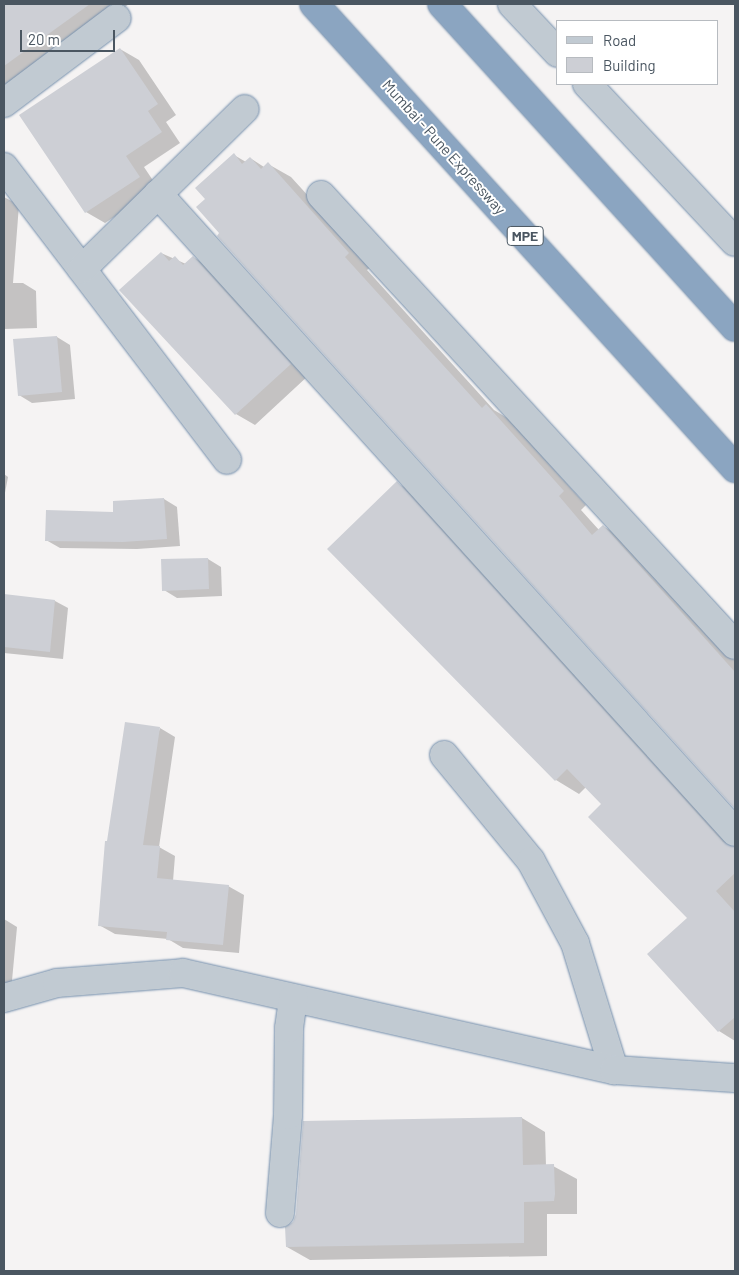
<!DOCTYPE html>
<style>
body{margin:0}
#map{position:relative;width:739px;height:1275px;overflow:hidden;background:#f5f3f3;font-family:Barlow,sans-serif}
div>[style]{position:absolute}
[style*='--x']{left:calc(var(--x)*1px);top:calc(var(--y)*1px);width:calc(var(--w)*1px);rotate:calc(var(--a)*1deg)}
.shadow>*{inset:0;background:#0003}
.building>*{inset:0;background:#cdcfd5}
.roads{filter:drop-shadow(0 0 1px #7690ad) drop-shadow(0 0 1px #7690ad)}
.minor>*{height:28px;margin:-14px;padding:0 14px;transform-origin:14px;border-radius:14px;background:#c1cad2}
.highway>*{height:28px;margin:-14px;padding:0 14px;transform-origin:14px;border-radius:14px;background:#8ba5c1}
span{translate:-50% -50%;white-space:nowrap;text-align:center;line-height:1.15;-webkit-text-stroke:4px #fff;paint-order:stroke}
.shield-label span{padding:1px 4px;background:#fff;border:1px solid;border-radius:4px;-webkit-text-stroke-width:0}
.shield-label{font-size:14px;color:#4a5661;font-weight:700}
.street-label{font-size:15px;color:#4a5661}
.frame{position:absolute;inset:0;border:5px solid #4a5661;pointer-events:none}
.legend{position:absolute;left:556px;top:20px;width:162px;height:65px;box-sizing:border-box;background:#fff;border:1px solid #b7bbc0;margin:0;padding:6px 9px;list-style:none;font-size:15px;color:#4a5661}
.legend li{display:flex;align-items:center;gap:10px;height:25px}
.legend b{width:25px;border:1px solid #b7bbc0}
.scale{position:absolute;left:20px;top:30px;width:95px;height:22px;box-sizing:border-box;border:2px solid #4a5661;border-top:0;padding-left:6px;font-size:15px;line-height:18px;white-space:nowrap;color:#4a5661;-webkit-text-stroke:4px #fff;paint-order:stroke}
</style>
<div id="map">
<div class="shadow">
<i style="clip-path:polygon(4px 4px,129px 4px,4px 93px)"></i>
<i style="clip-path:polygon(120px 49px,139px 60px,176px 115px,166px 122px,180px 143px,144px 167px,158px 188px,105px 223px,86px 212px)"></i>
<i style="clip-path:polygon(234px 155px,246px 162px,250px 158px,264px 167px,268px 164px,291px 177px,372px 266px,367px 270px,494px 410px,509px 419px,586px 505px,581px 510px,599px 530px,603px 526px,626px 540px,735px 661px,735px 807px,218px 236px,221px 233px,206px 199px)"></i>
<i style="clip-path:polygon(4px 197px,19px 205px,13px 283px,23px 283px,36px 291px,37px 328px,4px 329px)"></i>
<i style="clip-path:polygon(161px 253px,186px 264px,193px 257px,212px 268px,309px 375px,255px 425px,236px 414px,121px 290px)"></i>
<i style="clip-path:polygon(57px 337px,70px 345px,75px 399px,32px 403px,19px 395px)"></i>
<i style="clip-path:polygon(4px 474px,8px 477px,4px 498px)"></i>
<i style="clip-path:polygon(397px 483px,420px 496px,735px 845px,735px 1041px,719px 1031px,649px 954px,689px 918px,603px 804px,586px 787px,579px 794px,556px 780px)"></i>
<i style="clip-path:polygon(164px 499px,177px 507px,180px 546px,137px 549px,60px 548px,46px 540px,115px 513px)"></i>
<i style="clip-path:polygon(208px 559px,221px 567px,222px 596px,177px 598px,164px 590px)"></i>
<i style="clip-path:polygon(4px 595px,55px 601px,68px 608px,63px 659px,4px 653px)"></i>
<i style="clip-path:polygon(160px 728px,175px 737px,159px 847px,175px 856px,173px 881px,228px 886px,244px 895px,239px 953px,183px 948px,168px 939px,115px 934px,99px 925px)"></i>
<i style="clip-path:polygon(4px 919px,17px 927px,11px 991px,4px 993px)"></i>
<i style="clip-path:polygon(522px 1118px,545px 1132px,546px 1166px,553px 1166px,577px 1179px,577px 1214px,547px 1214px,547px 1256px,310px 1260px,287px 1247px)"></i>
</div>
<div class="building">
<i style="clip-path:polygon(4px 4px,90px 4px,4px 66px)"></i>
<i style="clip-path:polygon(120px 48px,158px 104px,148px 111px,162px 132px,126px 156px,140px 177px,85px 213px,19px 115px)"></i>
<i style="clip-path:polygon(234px 153px,242px 164px,250px 157px,261px 169px,268px 162px,349px 253px,345px 257px,482px 408px,486px 404px,564px 491px,559px 496px,592px 535px,603px 525px,735px 672px,735px 809px,217px 236px,219px 233px,196px 207px,205px 199px,195px 188px)"></i>
<i style="clip-path:polygon(161px 252px,169px 261px,175px 256px,183px 265px,193px 256px,291px 364px,235px 415px,119px 290px)"></i>
<i style="clip-path:polygon(57px 336px,62px 392px,18px 396px,13px 339px)"></i>
<i style="clip-path:polygon(397px 481px,723px 842px,735px 847px,735px 873px,716px 891px,735px 912px,735px 1017px,718px 1032px,647px 954px,687px 918px,588px 817px,601px 804px,567px 769px,555px 781px,327px 549px)"></i>
<i style="clip-path:polygon(164px 498px,167px 539px,123px 542px,45px 541px,46px 510px,113px 512px,113px 501px)"></i>
<i style="clip-path:polygon(208px 558px,209px 589px,162px 591px,161px 559px)"></i>
<i style="clip-path:polygon(4px 594px,55px 600px,50px 652px,4px 647px)"></i>
<i style="clip-path:polygon(125px 722px,160px 727px,143px 845px,160px 846px,157px 878px,229px 885px,223px 945px,166px 940px,167px 932px,98px 926px,105px 841px,107px 841px)"></i>
<i style="clip-path:polygon(522px 1117px,523px 1165px,554px 1164px,555px 1194px,554px 1201px,524px 1202px,524px 1243px,286px 1247px,285px 1227px,293px 1222px,296px 1214px,303px 1121px)"></i>
</div>
<div class="roads">
<div class="minor">
<i style="--x:512;--y:4;--w:67;--a:46.8"></i>
<i style="--x:587;--y:84;--w:216;--a:46.9"></i>
<i style="--x:4;--y:103;--w:141;--a:-37"></i>
<i style="--x:4;--y:167;--w:368;--a:52.7"></i>
<i style="--x:158;--y:194;--w:860;--a:47.87"></i>
<i style="--x:321;--y:195;--w:611;--a:47.39"></i>
<i style="--x:82;--y:269;--w:228;--a:-44.5"></i>
<i style="--x:444;--y:755;--w:137;--a:50.6"></i>
<i style="--x:531;--y:861;--w:93;--a:61.8"></i>
<i style="--x:575;--y:943;--w:133;--a:72.9"></i>
<i style="--x:4;--y:998;--w:55;--a:-15.8"></i>
<i style="--x:57;--y:983;--w:126;--a:-4.5"></i>
<i style="--x:183;--y:973;--w:442;--a:12.7"></i>
<i style="--x:614;--y:1070;--w:121;--a:3.8"></i>
<i style="--x:280;--y:1213;--w:98;--a:-85.3"></i>
<i style="--x:288;--y:1115;--w:87;--a:-89.3"></i>
<i style="--x:289;--y:1028;--w:30;--a:-82"></i>
</div>
<div class="highway">
<i style="--x:314;--y:4;--w:627;--a:47.78"></i>
<i style="--x:442;--y:4;--w:436;--a:47.8"></i>
</div>
</div>
<div class="shield-label">
<span style="left:525px;top:236px">MPE</span>
</div>
<div class="street-label">
<span style="left:444px;top:147px;rotate:48deg">Mumbai - Pune Expressway</span>
</div>
<div class="frame"></div>
<ul class="legend">
<li><b style="height:6px;background:#c1cad2"></b>Road</li>
<li><b style="height:14px;background:#cdcfd5"></b>Building</li>
</ul>
<div class="scale">20 m</div>
</div>
